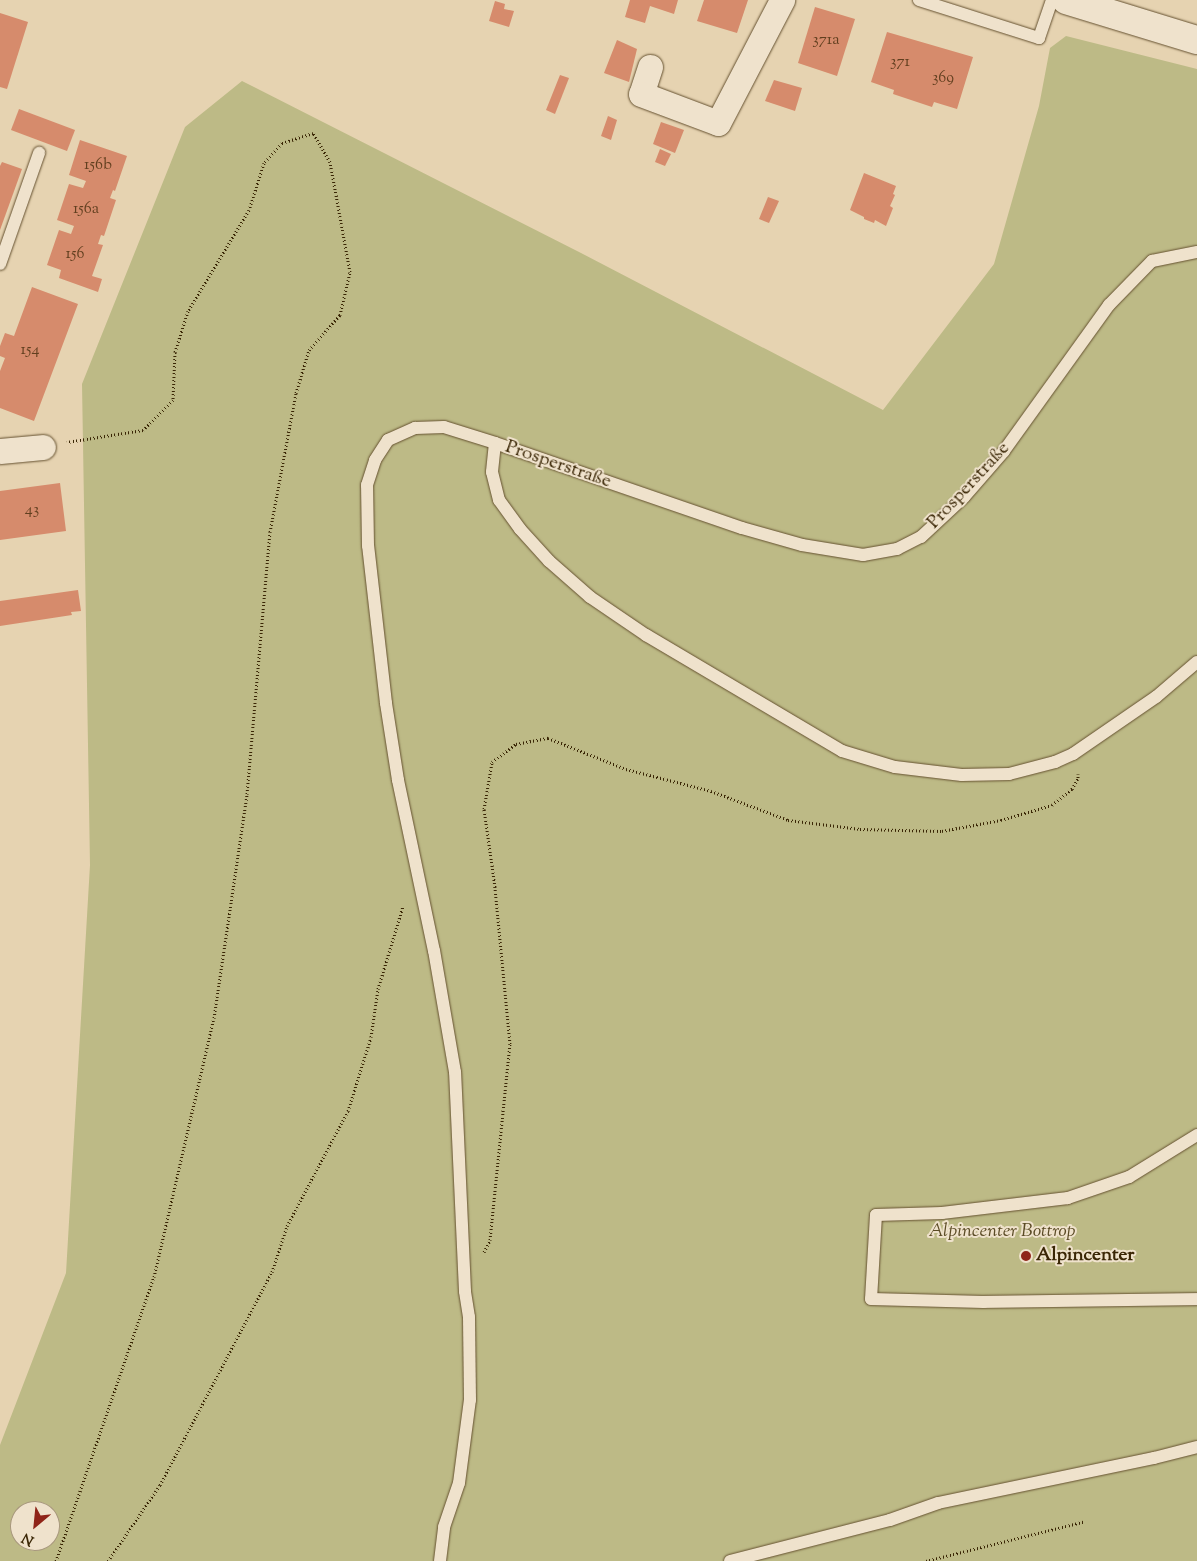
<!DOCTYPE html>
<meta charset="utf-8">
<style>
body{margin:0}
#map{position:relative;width:1197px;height:1561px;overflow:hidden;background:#e6d3b1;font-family:"Sorts Mill Goudy",serif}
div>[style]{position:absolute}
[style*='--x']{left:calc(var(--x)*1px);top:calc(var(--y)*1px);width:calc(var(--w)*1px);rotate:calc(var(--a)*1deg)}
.green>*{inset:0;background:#bdba86}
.building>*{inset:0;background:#d68b6c}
.path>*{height:3px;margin-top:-1.5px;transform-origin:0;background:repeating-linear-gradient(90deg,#3a2605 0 1px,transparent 0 3.5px)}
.roads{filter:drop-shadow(0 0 1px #655130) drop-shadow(0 0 1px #655130)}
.lane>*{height:12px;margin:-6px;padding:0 6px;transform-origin:6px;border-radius:6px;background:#efe2cc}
.street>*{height:25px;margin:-12.5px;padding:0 12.5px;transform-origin:12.5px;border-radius:12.5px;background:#efe2cc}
.secondary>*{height:28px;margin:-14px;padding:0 14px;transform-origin:14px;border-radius:14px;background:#efe2cc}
.dots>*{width:14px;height:14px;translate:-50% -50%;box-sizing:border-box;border:2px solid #efe2cc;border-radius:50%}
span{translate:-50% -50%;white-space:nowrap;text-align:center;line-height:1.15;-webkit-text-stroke:4px #efe2cc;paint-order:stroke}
.number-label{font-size:16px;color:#613f1f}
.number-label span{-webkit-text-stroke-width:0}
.street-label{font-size:19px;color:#3a2605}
.park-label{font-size:19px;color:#5b4b25;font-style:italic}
.poi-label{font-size:19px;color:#3a2605;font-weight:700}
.left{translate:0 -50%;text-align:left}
.north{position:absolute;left:10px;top:1501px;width:50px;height:50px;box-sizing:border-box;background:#efe2cc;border:1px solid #a7977c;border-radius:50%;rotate:208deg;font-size:14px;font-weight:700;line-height:20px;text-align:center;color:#3a2605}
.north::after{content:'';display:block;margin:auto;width:18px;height:22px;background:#8f2418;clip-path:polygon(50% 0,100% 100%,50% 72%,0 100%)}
</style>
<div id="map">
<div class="green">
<i style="clip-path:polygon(evenodd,1066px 36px,1197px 69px,1197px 1561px,0 1561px,0 1445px,66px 1273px,90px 865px,82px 384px,185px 127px,242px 81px,581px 253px,883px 410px,994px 264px,1039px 106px,1050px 48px,1066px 36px,20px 1511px,50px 1511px,50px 1541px,20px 1541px,20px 1511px)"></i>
</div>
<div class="building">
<i style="clip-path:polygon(630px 0,678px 0,674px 14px,650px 6px,645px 23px,625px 17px)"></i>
<i style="clip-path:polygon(704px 0,748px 0,737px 33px,697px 21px)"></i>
<i style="clip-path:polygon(495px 1px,505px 4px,504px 9px,514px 11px,509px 27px,489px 21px)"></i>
<i style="clip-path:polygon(815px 7px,855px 19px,837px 76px,798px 63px)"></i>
<i style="clip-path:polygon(0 13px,28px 22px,7px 89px,0 87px)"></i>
<i style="clip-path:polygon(887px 32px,973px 57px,957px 109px,934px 102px,932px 107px,893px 94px,894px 90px,871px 82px)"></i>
<i style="clip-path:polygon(617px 40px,637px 49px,629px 82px,604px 73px)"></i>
<i style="clip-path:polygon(560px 75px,569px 78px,555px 114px,546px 110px)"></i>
<i style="clip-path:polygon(774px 80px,802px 88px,795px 111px,765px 101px)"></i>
<i style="clip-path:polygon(19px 109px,75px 130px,67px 151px,11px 130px)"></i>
<i style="clip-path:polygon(608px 116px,617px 120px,611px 140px,601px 136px)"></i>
<i style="clip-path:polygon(661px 122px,684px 130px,675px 153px,653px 144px)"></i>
<i style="clip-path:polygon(80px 140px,127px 156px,115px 191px,113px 190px,110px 198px,116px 200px,104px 236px,101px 235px,98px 244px,103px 245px,92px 276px,102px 279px,98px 292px,59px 278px,61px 270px,47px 265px,59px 230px,71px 234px,74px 226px,57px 220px,69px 184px,83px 188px,86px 181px,69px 175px)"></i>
<i style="clip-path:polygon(660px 149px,671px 154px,665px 166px,655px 162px)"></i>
<i style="clip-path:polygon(2px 162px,22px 169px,0 230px,0 166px)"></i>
<i style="clip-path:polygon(864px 173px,896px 186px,893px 194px,895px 195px,890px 206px,893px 208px,886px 226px,875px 220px,874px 223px,864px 219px,864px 217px,850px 210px)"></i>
<i style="clip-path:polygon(768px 197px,779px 201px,769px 223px,759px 219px)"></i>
<i style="clip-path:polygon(32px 287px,78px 304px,34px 421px,0 408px,0 371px,5px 358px,0 356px,0 346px,5px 333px,14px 336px)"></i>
<i style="clip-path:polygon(60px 483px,66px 531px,0 540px,0 491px)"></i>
<i style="clip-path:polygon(78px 590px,81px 611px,71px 612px,72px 615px,0 626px,0 601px)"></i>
</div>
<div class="path">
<i style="--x:484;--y:1252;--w:13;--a:-63"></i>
<i style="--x:490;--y:1240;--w:197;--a:-84.2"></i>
<i style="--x:510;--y:1044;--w:158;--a:-95.5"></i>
<i style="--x:495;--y:887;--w:79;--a:-98"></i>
<i style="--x:484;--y:809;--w:48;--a:-80.3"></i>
<i style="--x:492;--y:762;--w:30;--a:-37"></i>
<i style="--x:516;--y:744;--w:33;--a:-11"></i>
<i style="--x:548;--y:738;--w:84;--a:21.7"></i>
<i style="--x:626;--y:769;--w:88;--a:14.5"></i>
<i style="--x:711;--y:791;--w:82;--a:20.6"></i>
<i style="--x:788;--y:820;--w:73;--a:7.1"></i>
<i style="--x:860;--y:829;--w:82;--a:1.4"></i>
<i style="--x:942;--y:831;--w:60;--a:-10.6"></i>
<i style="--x:1001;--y:820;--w:53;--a:-16.4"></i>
<i style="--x:1052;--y:805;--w:26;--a:-39"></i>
<i style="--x:1072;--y:789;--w:13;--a:-61"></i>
<i style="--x:1078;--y:778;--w:4;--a:-90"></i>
<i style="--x:56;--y:1561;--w:300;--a:-71"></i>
<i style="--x:154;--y:1277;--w:266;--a:-77"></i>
<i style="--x:214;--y:1018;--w:226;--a:-81.6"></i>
<i style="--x:247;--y:794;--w:263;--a:-85"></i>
<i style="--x:270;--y:532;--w:141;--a:-79.4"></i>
<i style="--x:296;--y:393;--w:45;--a:-73.2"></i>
<i style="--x:309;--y:350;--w:47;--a:-48.5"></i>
<i style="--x:340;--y:315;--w:44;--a:-76.9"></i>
<i style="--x:350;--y:272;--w:112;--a:-100.3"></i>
<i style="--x:330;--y:162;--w:34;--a:-120"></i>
<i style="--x:313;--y:133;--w:33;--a:162"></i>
<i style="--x:282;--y:143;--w:27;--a:132"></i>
<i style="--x:264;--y:163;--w:49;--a:107.7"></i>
<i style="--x:249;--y:210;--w:118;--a:121.1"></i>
<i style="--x:188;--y:311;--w:43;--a:107.6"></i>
<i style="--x:175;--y:352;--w:48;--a:92.4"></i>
<i style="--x:173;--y:400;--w:42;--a:135"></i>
<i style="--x:143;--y:430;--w:77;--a:171"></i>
<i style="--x:108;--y:1561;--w:92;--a:-55.6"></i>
<i style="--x:160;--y:1485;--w:241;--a:-62.3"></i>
<i style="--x:272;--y:1272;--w:48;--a:-71.9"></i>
<i style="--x:287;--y:1226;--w:130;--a:-62.1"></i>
<i style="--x:348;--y:1111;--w:77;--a:-72.7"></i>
<i style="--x:371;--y:1037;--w:49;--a:-81.7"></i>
<i style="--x:378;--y:989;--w:87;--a:-73.2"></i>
<i style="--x:926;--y:1561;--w:162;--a:-14"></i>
</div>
<div class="roads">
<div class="lane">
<i style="--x:919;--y:0;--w:126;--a:17.6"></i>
<i style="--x:1039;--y:38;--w:40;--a:-71.1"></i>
<i style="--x:0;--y:264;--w:118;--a:-70.6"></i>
<i style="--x:495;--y:443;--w:261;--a:19"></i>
<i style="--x:742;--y:528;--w:62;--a:15.8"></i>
<i style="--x:802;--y:545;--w:62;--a:9.3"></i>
<i style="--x:863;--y:555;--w:35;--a:-10"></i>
<i style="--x:897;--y:549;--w:27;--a:-27"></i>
<i style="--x:921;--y:537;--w:59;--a:-42.9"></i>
<i style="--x:964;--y:497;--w:61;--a:-49"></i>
<i style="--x:1004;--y:451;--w:180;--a:-54.3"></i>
<i style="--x:1109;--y:305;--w:62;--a:-45.7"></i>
<i style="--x:1152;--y:261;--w:46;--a:-11.3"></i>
<i style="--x:1197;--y:1135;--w:80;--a:148.3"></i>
<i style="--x:1129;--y:1177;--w:65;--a:161"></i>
<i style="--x:1068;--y:1198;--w:127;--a:173.2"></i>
<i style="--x:942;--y:1213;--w:66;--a:178.3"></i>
<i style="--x:876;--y:1215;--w:84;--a:93.4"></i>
<i style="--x:871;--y:1299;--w:113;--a:1.5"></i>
<i style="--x:984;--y:1302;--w:213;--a:-0.8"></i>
<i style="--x:440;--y:1561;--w:34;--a:-83"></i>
<i style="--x:444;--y:1527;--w:46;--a:-71.2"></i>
<i style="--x:459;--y:1483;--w:84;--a:-82.5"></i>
<i style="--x:470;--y:1400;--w:83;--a:-90.7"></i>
<i style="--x:469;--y:1317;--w:26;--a:-99"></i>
<i style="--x:465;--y:1291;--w:219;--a:-92.6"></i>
<i style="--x:455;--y:1072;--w:123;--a:-99.8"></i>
<i style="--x:434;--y:951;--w:175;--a:-101.9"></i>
<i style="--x:398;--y:780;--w:78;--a:-98.9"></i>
<i style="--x:386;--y:703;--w:158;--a:-96.5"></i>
<i style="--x:368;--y:546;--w:61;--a:-90.9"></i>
<i style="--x:367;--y:485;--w:26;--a:-72"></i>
<i style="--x:375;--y:460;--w:24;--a:-57"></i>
<i style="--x:388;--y:440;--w:30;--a:-24"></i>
<i style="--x:415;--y:428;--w:29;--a:-2"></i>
<i style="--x:444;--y:427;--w:53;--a:17.4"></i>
<i style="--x:495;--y:443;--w:29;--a:96"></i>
<i style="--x:492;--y:472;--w:29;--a:76"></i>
<i style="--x:499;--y:500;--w:36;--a:54"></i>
<i style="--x:520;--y:529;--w:43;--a:47.8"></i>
<i style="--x:549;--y:561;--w:55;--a:41.3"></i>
<i style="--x:590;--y:597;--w:68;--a:34.2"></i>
<i style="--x:646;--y:635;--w:228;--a:30.6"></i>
<i style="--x:842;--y:751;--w:55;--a:16.8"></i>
<i style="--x:895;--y:767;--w:67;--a:6.8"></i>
<i style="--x:962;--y:775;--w:47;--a:-1.2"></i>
<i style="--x:1009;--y:774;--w:48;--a:-14.6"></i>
<i style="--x:1055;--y:762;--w:20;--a:-24"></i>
<i style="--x:1073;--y:754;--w:101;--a:-34.5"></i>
<i style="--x:1156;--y:697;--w:54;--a:-40.5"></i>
<i style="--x:730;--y:1561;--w:165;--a:-14.4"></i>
<i style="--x:890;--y:1520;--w:51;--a:-19.5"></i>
<i style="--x:938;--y:1503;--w:221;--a:-11.8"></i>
<i style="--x:1154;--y:1458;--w:44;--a:-14.3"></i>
</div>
<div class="street">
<i style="--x:650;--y:67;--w:28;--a:108"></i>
<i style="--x:641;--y:94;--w:82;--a:20.6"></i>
<i style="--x:718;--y:123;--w:139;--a:-62.5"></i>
<i style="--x:0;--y:451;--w:43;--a:-5.3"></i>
</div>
<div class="secondary">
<i style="--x:1066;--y:0;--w:137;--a:17"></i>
</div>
</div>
<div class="dots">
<i style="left:1026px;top:1256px;background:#8f2418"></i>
</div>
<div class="number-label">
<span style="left:826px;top:41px">371a</span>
<span style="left:900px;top:63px">371</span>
<span style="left:943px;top:79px">369</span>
<span style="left:98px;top:166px">156b</span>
<span style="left:86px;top:210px">156a</span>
<span style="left:75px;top:255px">156</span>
<span style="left:30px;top:351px">154</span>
<span style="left:32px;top:511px">43</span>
</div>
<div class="street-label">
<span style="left:558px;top:465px;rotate:19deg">Prosperstraße</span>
<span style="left:969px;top:486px;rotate:-47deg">Prosperstraße</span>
</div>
<div class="park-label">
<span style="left:1002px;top:1232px">Alpincenter Bottrop</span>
</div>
<div class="poi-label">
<span class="left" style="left:1036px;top:1256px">Alpincenter</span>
</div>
<div class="north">N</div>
</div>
